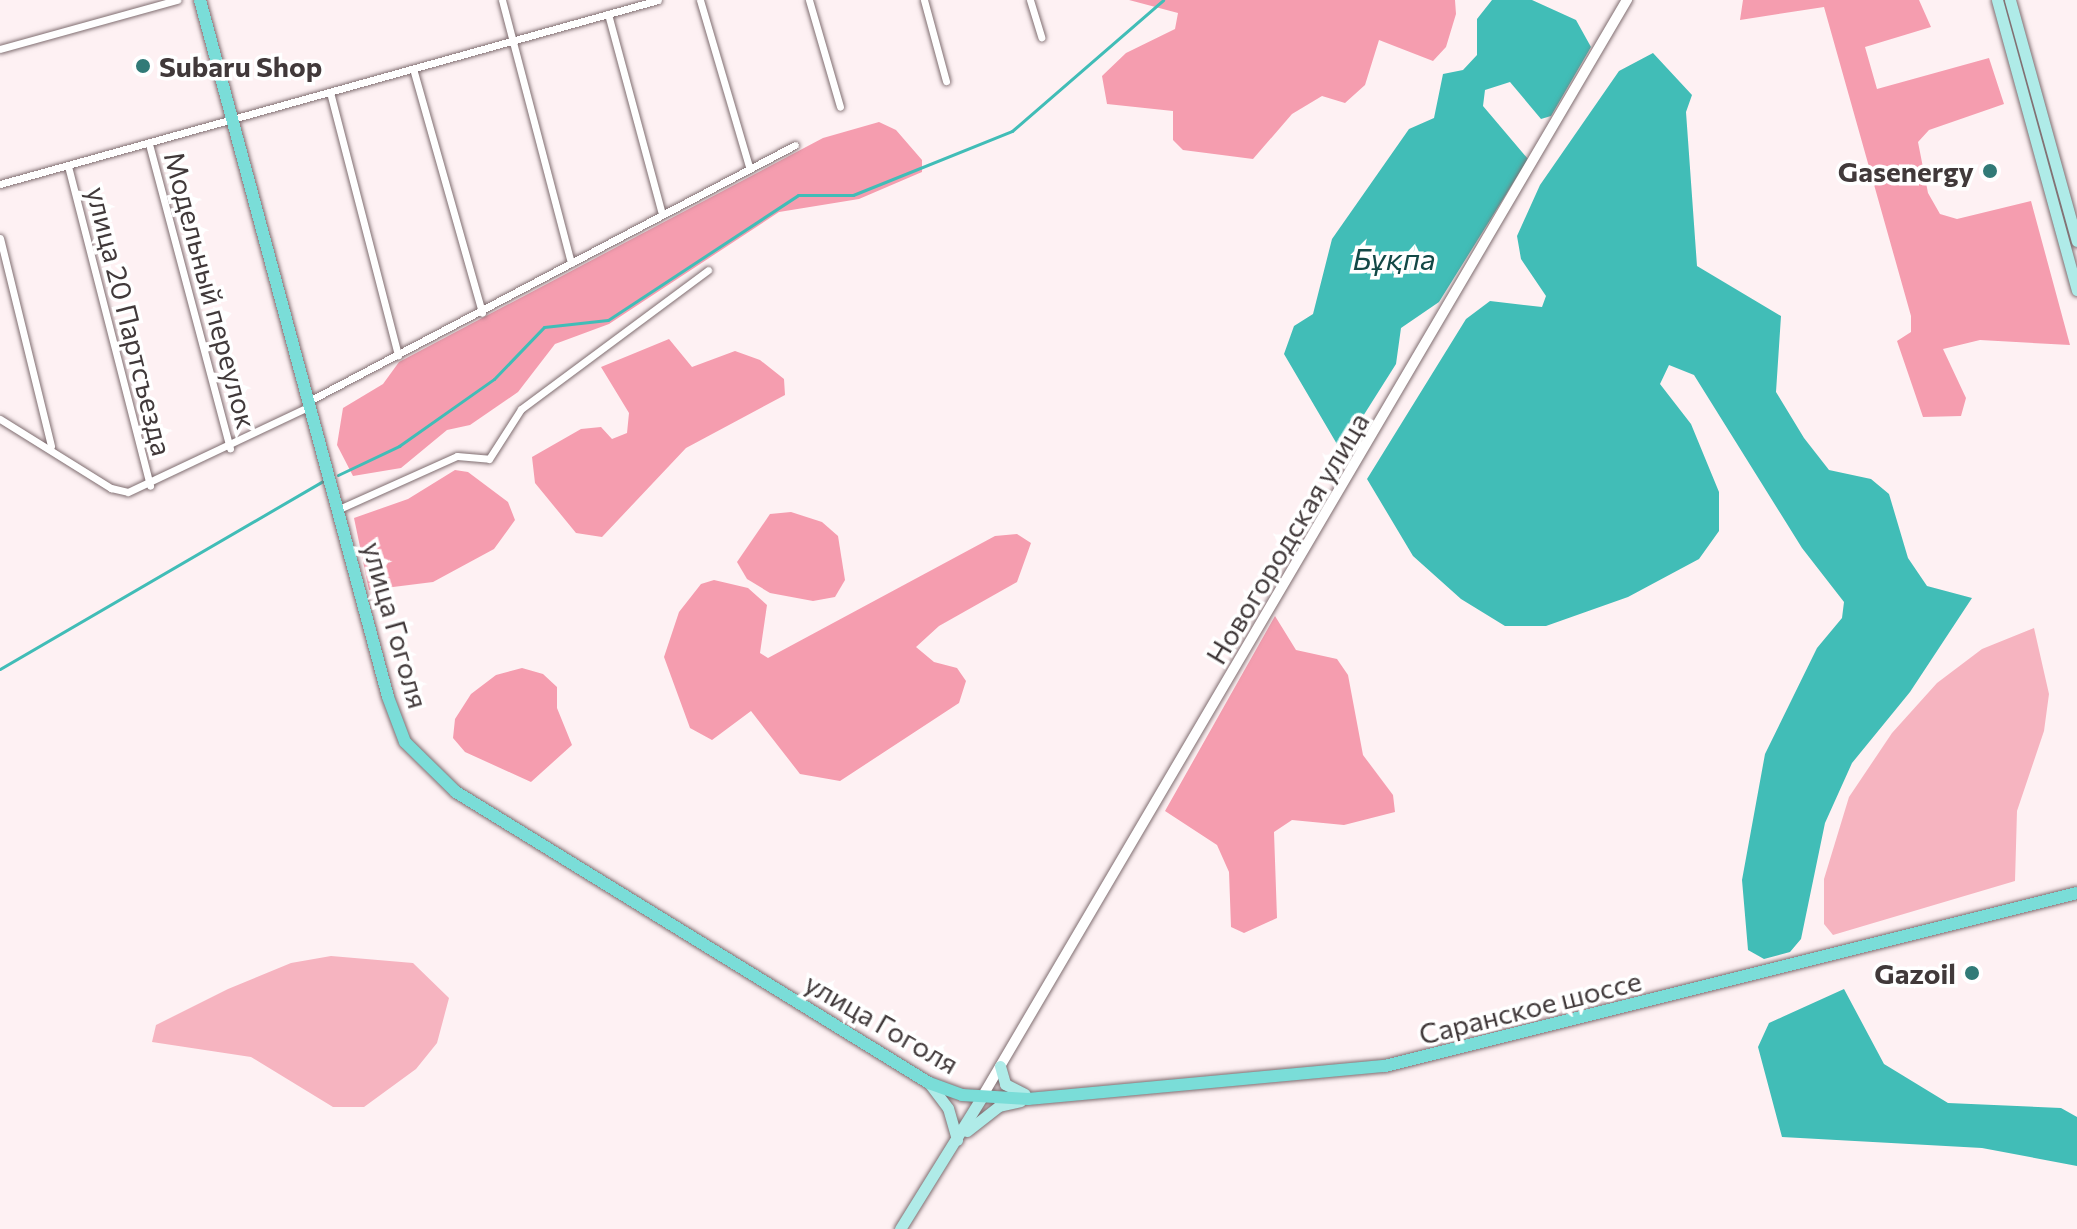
<!DOCTYPE html>
<meta charset="utf-8">
<style>
body{margin:0}
#map{position:relative;width:2077px;height:1229px;overflow:hidden;background:#fef1f3;font-family:Commissioner,sans-serif}
div>[style]{position:absolute}
[style*='--x']{left:calc(var(--x)*1px);top:calc(var(--y)*1px);width:calc(var(--w)*1px);rotate:calc(var(--a)*1deg)}
.green>*{inset:0;background:#f6b4c0}
.forest>*{inset:0;background:#f59daf}
.water>*{inset:0;background:#41bdb7}
.stream>*{height:3px;margin:-1.5px;padding:0 1.5px;transform-origin:1.5px;border-radius:1.5px;background:#41bdb7}
.roads{filter:drop-shadow(0 0 2px #7f6d70) drop-shadow(0 0 2px #7f6d70)}
.street>*{height:7px;margin:-3.5px;padding:0 3.5px;transform-origin:3.5px;border-radius:3.5px;background:#fff}
.secondary>*{height:10px;margin:-5px;padding:0 5px;transform-origin:5px;border-radius:5px;background:#fff}
.primary>*{height:11px;margin:-5.5px;padding:0 5.5px;transform-origin:5.5px;border-radius:5.5px;background:#afebe8}
.highway>*{height:12px;margin:-6px;padding:0 6px;transform-origin:6px;border-radius:6px;background:#7addd8}
.dots>*{width:22px;height:22px;translate:-50% -50%;box-sizing:border-box;border:4px solid #fff;border-radius:50%}
span{translate:-50% -50%;white-space:nowrap;text-align:center;line-height:1.15;-webkit-text-stroke:7px #fff;paint-order:stroke}
.poi-label{font-size:28px;color:#41393a;font-weight:700}
.left{translate:0 -50%;text-align:left}
.right{translate:-100% -50%;text-align:right}
.street-label{font-size:28px;color:#41393a}
.water-label{font-size:30px;color:#134846;font-style:italic}
</style>
<div id="map">
<div class="green">
<i style="clip-path:polygon(2034px 628px,2049px 694px,2044px 731px,2017px 811px,2015px 881px,1833px 935px,1824px 924px,1824px 879px,1849px 797px,1892px 733px,1937px 683px,1982px 649px)"></i>
<i style="clip-path:polygon(331px 956px,413px 963px,449px 998px,437px 1043px,416px 1069px,364px 1107px,333px 1107px,251px 1057px,152px 1042px,156px 1025px,228px 989px,291px 963px)"></i>
</div>
<div class="forest">
<i style="clip-path:polygon(1129px 0,1455px 0,1456px 14px,1446px 47px,1433px 61px,1379px 40px,1365px 85px,1345px 103px,1322px 96px,1292px 114px,1253px 159px,1183px 150px,1173px 140px,1173px 111px,1107px 104px,1102px 76px,1126px 53px,1175px 29px,1178px 13px)"></i>
<i style="clip-path:polygon(1743px 0,1919px 0,1931px 27px,1865px 47px,1877px 89px,1989px 58px,2004px 104px,1929px 130px,1918px 142px,1928px 193px,1940px 214px,1957px 219px,2031px 201px,2070px 345px,1980px 340px,1943px 349px,1966px 398px,1961px 416px,1923px 417px,1897px 341px,1911px 332px,1911px 316px,1824px 7px,1740px 20px)"></i>
<i style="clip-path:polygon(879px 122px,896px 130px,922px 160px,922px 172px,859px 199px,779px 212px,609px 324px,555px 344px,518px 392px,470px 425px,447px 430px,401px 468px,353px 476px,337px 445px,343px 408px,383px 384px,399px 362px,823px 138px)"></i>
<i style="clip-path:polygon(669px 339px,692px 367px,735px 351px,760px 360px,784px 379px,785px 395px,686px 448px,602px 537px,576px 533px,535px 483px,532px 457px,581px 429px,601px 427px,612px 439px,627px 433px,629px 413px,601px 367px)"></i>
<i style="clip-path:polygon(455px 470px,468px 472px,508px 502px,515px 520px,494px 549px,433px 582px,369px 590px,354px 518px,408px 499px)"></i>
<i style="clip-path:polygon(791px 512px,822px 522px,838px 536px,845px 580px,835px 597px,813px 601px,770px 593px,747px 579px,737px 562px,770px 514px)"></i>
<i style="clip-path:polygon(1017px 534px,1031px 543px,1017px 582px,939px 626px,916px 647px,934px 662px,957px 668px,966px 681px,959px 703px,840px 781px,800px 774px,751px 711px,712px 740px,690px 728px,664px 657px,679px 612px,701px 584px,714px 580px,748px 588px,767px 605px,760px 653px,768px 658px,995px 536px)"></i>
<i style="clip-path:polygon(1275px 616px,1296px 650px,1337px 659px,1348px 675px,1363px 755px,1393px 795px,1395px 812px,1344px 825px,1292px 820px,1274px 832px,1277px 918px,1244px 933px,1231px 927px,1229px 872px,1217px 845px,1165px 811px)"></i>
<i style="clip-path:polygon(522px 668px,543px 674px,557px 687px,557px 708px,572px 745px,531px 782px,465px 752px,453px 738px,455px 719px,471px 694px,496px 675px)"></i>
</div>
<div class="water">
<i style="clip-path:polygon(1492px 0,1532px 0,1576px 20px,1591px 47px,1551px 116px,1541px 119px,1510px 82px,1485px 90px,1483px 106px,1528px 159px,1439px 302px,1401px 328px,1396px 364px,1341px 451px,1284px 354px,1294px 326px,1313px 314px,1332px 239px,1409px 129px,1434px 118px,1443px 74px,1463px 70px,1477px 55px,1477px 19px)"></i>
<i style="clip-path:polygon(1653px 53px,1692px 95px,1686px 112px,1697px 266px,1781px 316px,1776px 392px,1804px 438px,1829px 470px,1871px 479px,1889px 494px,1908px 558px,1927px 586px,1972px 598px,1910px 692px,1852px 763px,1825px 823px,1801px 939px,1790px 952px,1764px 959px,1748px 950px,1742px 880px,1765px 754px,1817px 648px,1842px 618px,1844px 602px,1802px 548px,1694px 375px,1669px 365px,1660px 384px,1691px 424px,1719px 492px,1719px 531px,1699px 559px,1628px 597px,1546px 626px,1505px 626px,1461px 599px,1413px 556px,1367px 479px,1466px 319px,1490px 301px,1542px 307px,1546px 296px,1521px 259px,1517px 236px,1540px 185px,1619px 71px)"></i>
<i style="clip-path:polygon(1844px 989px,1884px 1064px,1948px 1103px,2061px 1108px,2077px 1117px,2077px 1166px,1982px 1148px,1782px 1137px,1758px 1047px,1769px 1023px)"></i>
</div>
<div class="stream">
<i style="--x:338;--y:475;--w:68;--a:-25.4"></i>
<i style="--x:399;--y:446;--w:116;--a:-35.2"></i>
<i style="--x:494;--y:379;--w:72;--a:-46.1"></i>
<i style="--x:544;--y:327;--w:64;--a:-6.2"></i>
<i style="--x:608;--y:320;--w:227;--a:-33.3"></i>
<i style="--x:798;--y:195;--w:55;--a:0"></i>
<i style="--x:853;--y:195;--w:171;--a:-21.9"></i>
<i style="--x:1012;--y:131;--w:200;--a:-40.9"></i>
<i style="--x:0;--y:669;--w:374;--a:-30.2"></i>
</div>
<div class="roads">
<div class="street">
<i style="--x:502;--y:0;--w:272;--a:75.3"></i>
<i style="--x:700;--y:0;--w:174;--a:73.6"></i>
<i style="--x:809;--y:0;--w:111;--a:73.8"></i>
<i style="--x:924;--y:0;--w:84;--a:74.8"></i>
<i style="--x:1030;--y:0;--w:39;--a:73"></i>
<i style="--x:608;--y:14;--w:204;--a:74.9"></i>
<i style="--x:0;--y:49;--w:184;--a:-15.5"></i>
<i style="--x:414;--y:72;--w:250;--a:74.2"></i>
<i style="--x:331;--y:96;--w:268;--a:75.5"></i>
<i style="--x:149;--y:144;--w:315;--a:75.1"></i>
<i style="--x:68;--y:166;--w:330;--a:75.6"></i>
<i style="--x:0;--y:184;--w:683;--a:-15.62"></i>
<i style="--x:0;--y:238;--w:214;--a:76.2"></i>
<i style="--x:309;--y:401;--w:549;--a:-27.78"></i>
<i style="--x:0;--y:419;--w:131;--a:31.9"></i>
<i style="--x:111;--y:488;--w:17;--a:13"></i>
<i style="--x:128;--y:492;--w:201;--a:-25.3"></i>
<i style="--x:339;--y:509;--w:129;--a:-24.2"></i>
<i style="--x:457;--y:456;--w:32;--a:5"></i>
<i style="--x:489;--y:459;--w:59;--a:-57.4"></i>
<i style="--x:521;--y:409;--w:233;--a:-36.6"></i>
</div>
<div class="secondary">
<i style="--x:982;--y:1097;--w:1273;--a:-59.55"></i>
</div>
<div class="primary">
<i style="--x:1997;--y:0;--w:301;--a:74.6"></i>
<i style="--x:2010;--y:0;--w:250;--a:74.5"></i>
<i style="--x:1000;--y:1066;--w:19;--a:74"></i>
<i style="--x:1005;--y:1084;--w:22;--a:27"></i>
<i style="--x:929;--y:1083;--w:31;--a:53"></i>
<i style="--x:948;--y:1108;--w:33;--a:74"></i>
<i style="--x:967;--y:1131;--w:41;--a:-38"></i>
<i style="--x:999;--y:1106;--w:22;--a:-13"></i>
<i style="--x:900;--y:1229;--w:155;--a:-58.2"></i>
</div>
<div class="highway">
<i style="--x:200;--y:0;--w:722;--a:74.9"></i>
<i style="--x:388;--y:697;--w:48;--a:69.3"></i>
<i style="--x:405;--y:742;--w:71;--a:44.4"></i>
<i style="--x:456;--y:792;--w:555;--a:31.6"></i>
<i style="--x:929;--y:1083;--w:35;--a:20"></i>
<i style="--x:962;--y:1095;--w:66;--a:3.5"></i>
<i style="--x:1028;--y:1099;--w:359;--a:-5.3"></i>
<i style="--x:1385;--y:1066;--w:713;--a:-14.04"></i>
</div>
</div>
<div class="dots">
<i style="left:143px;top:66px;background:#317a77"></i>
<i style="left:1990px;top:171px;background:#317a77"></i>
<i style="left:1972px;top:973px;background:#317a77"></i>
</div>
<div class="poi-label">
<span class="left" style="left:159px;top:66px">Subaru Shop</span>
<span class="right" style="left:1974px;top:171px">Gasenergy</span>
<span class="right" style="left:1956px;top:973px">Gazoil</span>
</div>
<div class="street-label">
<span style="left:211px;top:290px;rotate:75deg">Модельный переулок</span>
<span style="left:130px;top:321px;rotate:76deg">улица 20 Партсъезда</span>
<span style="left:1287px;top:538px;rotate:-59deg">Новогородская улица</span>
<span style="left:396px;top:625px;rotate:74deg">улица Гоголя</span>
<span style="left:1530px;top:1007px;rotate:-14deg">Саранское шоссе</span>
<span style="left:882px;top:1023px;rotate:30deg">улица Гоголя</span>
</div>
<div class="water-label">
<span style="left:1394px;top:258px">Бұқпа</span>
</div>
</div>
